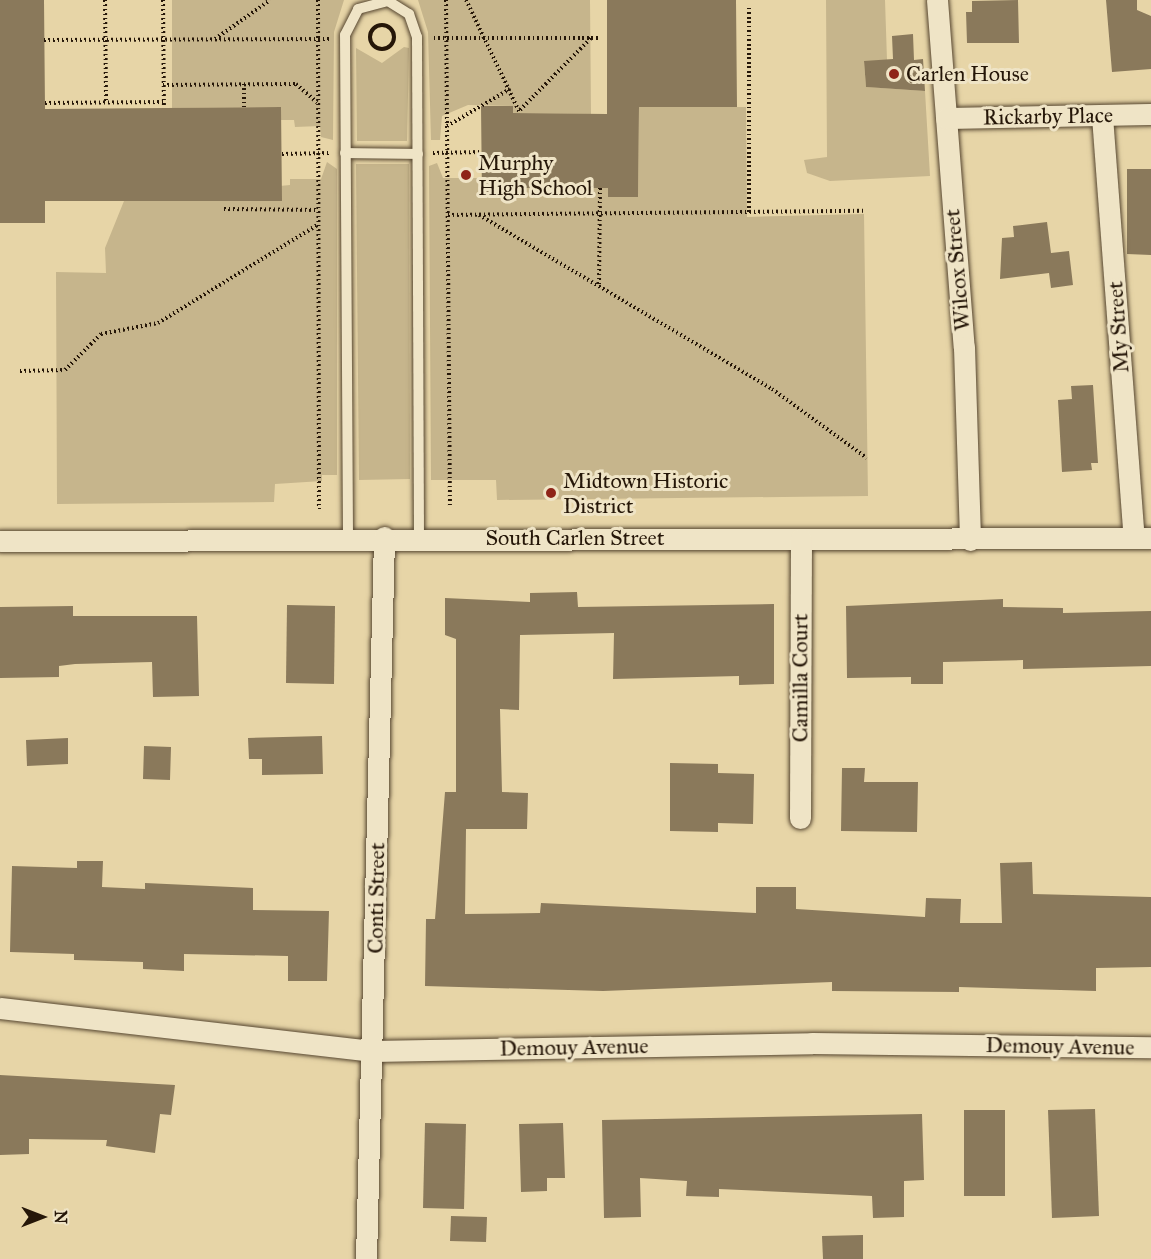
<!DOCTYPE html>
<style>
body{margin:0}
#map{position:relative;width:1151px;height:1259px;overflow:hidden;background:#e7d5a7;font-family:"IM FELL Great Primer",serif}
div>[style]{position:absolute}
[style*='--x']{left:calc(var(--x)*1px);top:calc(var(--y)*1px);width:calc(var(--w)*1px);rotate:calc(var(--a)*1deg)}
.green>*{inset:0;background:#c6b58c}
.building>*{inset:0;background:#8a795b}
.path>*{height:4px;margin-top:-2px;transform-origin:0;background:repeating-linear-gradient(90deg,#251608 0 1.5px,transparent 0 4.5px)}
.path>.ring{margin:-2px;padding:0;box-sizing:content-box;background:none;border:4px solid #251608;border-radius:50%}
.roads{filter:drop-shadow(0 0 2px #564630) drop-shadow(0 0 2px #564630)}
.lane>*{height:10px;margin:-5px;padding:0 5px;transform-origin:5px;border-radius:5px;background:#efe4c6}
.street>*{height:21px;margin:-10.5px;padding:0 10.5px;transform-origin:10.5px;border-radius:10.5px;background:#efe4c6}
.dots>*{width:16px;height:16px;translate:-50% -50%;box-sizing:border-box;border:3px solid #efe4c6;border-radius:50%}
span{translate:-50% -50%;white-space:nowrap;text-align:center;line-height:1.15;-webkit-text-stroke:6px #efe4c6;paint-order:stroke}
.poi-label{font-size:22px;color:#251608}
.left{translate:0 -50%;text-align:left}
.street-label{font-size:22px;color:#251608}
.north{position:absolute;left:12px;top:1187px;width:60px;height:60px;-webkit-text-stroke:4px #efe4c6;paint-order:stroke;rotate:90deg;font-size:16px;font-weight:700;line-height:24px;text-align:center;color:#251608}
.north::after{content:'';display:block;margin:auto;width:21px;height:27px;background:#251608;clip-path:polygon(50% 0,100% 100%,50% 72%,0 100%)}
</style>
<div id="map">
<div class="green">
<i style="clip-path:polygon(172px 0,344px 0,334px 32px,333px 140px,321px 137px,320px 126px,295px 127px,294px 120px,281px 120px,281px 107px,172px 108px)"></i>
<i style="clip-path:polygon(418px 0,590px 0,591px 114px,513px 113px,513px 106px,468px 105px,442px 116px,440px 140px,431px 140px,428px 32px)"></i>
<i style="clip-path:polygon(826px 0,885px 0,887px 60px,864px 62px,866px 87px,925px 91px,930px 176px,830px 181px,807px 173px,804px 160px,827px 157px)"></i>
<i style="clip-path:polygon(404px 47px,409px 48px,407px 141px,357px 141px,356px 48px,382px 63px)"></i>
<i style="clip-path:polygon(639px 107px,746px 107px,747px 217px,864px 214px,868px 496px,497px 500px,496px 480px,431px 480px,429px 166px,437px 163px,443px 178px,482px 178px,482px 197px,514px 199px,514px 188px,608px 188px,608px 197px,638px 197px)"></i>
<i style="clip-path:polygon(327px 162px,337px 169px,337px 475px,322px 475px,322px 481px,275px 484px,274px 502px,57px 504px,56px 272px,106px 273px,105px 248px,124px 201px,290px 185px,290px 179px,321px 179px)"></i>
<i style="clip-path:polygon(356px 164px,409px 164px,410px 479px,359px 480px)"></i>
</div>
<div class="building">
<i style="clip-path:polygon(0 0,44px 0,45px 109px,281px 107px,282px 201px,45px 201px,45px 223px,0 223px)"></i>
<i style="clip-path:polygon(607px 0,736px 0,737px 107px,639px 107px,638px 197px,608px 197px,608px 188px,514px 188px,514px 199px,482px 197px,481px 106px,513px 106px,513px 113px,607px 114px)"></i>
<i style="clip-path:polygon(1018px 0,1019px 43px,967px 43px,966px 12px,972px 12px,972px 1px)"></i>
<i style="clip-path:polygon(1106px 0,1137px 0,1137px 10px,1151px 16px,1151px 69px,1112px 72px)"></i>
<i style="clip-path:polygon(913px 34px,914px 60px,923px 59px,925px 91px,866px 87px,864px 61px,893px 59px,892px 36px)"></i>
<i style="clip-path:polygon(1127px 169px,1151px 169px,1151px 255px,1127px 254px)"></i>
<i style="clip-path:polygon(1047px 222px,1051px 253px,1069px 251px,1073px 285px,1051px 288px,1049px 273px,1000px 279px,1002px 238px,1014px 237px,1013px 226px)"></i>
<i style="clip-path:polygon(1093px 385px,1098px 463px,1091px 463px,1092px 470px,1062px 472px,1058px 400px,1072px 399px,1071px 386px)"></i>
<i style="clip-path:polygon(577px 592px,578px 607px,774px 604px,774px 684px,739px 685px,739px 676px,613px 679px,614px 633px,520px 635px,519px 710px,500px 709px,502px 792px,528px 793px,527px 829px,466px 829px,465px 914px,540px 913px,541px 903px,756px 913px,756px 887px,796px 887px,796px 909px,925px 917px,926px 898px,961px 899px,960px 923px,1002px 923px,1000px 863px,1032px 862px,1033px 894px,1151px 897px,1151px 967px,1096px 968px,1096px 991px,959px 987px,959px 992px,832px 991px,832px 982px,603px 991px,425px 986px,426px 919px,435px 919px,445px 792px,456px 792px,456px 639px,445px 635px,445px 598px,530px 602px,530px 593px)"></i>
<i style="clip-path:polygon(1003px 599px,1003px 607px,1063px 608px,1063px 613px,1151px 611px,1151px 666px,1023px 669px,1023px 660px,943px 662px,943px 684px,911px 684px,911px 677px,847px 678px,846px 606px)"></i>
<i style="clip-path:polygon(287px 605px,335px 606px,334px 684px,286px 683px)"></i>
<i style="clip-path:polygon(73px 606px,73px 616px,197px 616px,199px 696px,153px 697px,152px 662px,75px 664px,59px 666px,59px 677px,0 678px,0 607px)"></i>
<i style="clip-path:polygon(322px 736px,323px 774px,262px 775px,262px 759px,249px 759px,248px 738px)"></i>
<i style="clip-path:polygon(68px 738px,68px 764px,27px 766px,26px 740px)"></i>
<i style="clip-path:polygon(144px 746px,171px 747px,170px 780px,143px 779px)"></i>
<i style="clip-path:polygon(670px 763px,718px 764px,718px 773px,754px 774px,753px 824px,718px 823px,718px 832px,670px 831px)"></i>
<i style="clip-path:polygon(842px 768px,865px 768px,864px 782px,918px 782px,917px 832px,841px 831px)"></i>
<i style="clip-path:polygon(77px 861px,103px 861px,102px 887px,145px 889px,145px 883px,253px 888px,253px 910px,329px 911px,327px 981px,288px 981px,288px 956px,184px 954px,184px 971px,143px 969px,143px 962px,74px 960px,74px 954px,10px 952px,12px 866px,77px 868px)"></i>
<i style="clip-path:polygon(0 1075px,175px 1085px,171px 1115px,160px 1114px,155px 1153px,106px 1146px,107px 1140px,29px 1139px,29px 1154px,0 1155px)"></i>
<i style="clip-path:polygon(1095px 1109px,1099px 1216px,1052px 1218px,1048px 1110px)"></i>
<i style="clip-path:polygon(964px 1110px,1005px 1110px,1005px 1196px,964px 1196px)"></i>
<i style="clip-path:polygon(922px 1114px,924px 1180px,904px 1181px,904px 1217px,873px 1218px,872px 1196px,719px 1189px,719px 1197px,686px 1196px,687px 1181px,640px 1178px,641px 1217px,604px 1218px,602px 1120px)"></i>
<i style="clip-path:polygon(425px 1123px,466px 1124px,464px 1209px,423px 1208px)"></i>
<i style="clip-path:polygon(563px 1123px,565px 1178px,547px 1178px,547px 1191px,521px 1192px,519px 1124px)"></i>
<i style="clip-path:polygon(451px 1216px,487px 1217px,486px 1242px,450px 1241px)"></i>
<i style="clip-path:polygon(863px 1235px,863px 1259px,823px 1259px,822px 1236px)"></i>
</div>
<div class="path">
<i style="--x:105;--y:0;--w:102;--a:89.4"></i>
<i style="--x:163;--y:0;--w:108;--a:89.5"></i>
<i style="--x:318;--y:0;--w:509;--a:89.89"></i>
<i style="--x:446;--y:0;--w:507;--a:89.55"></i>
<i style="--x:466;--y:0;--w:125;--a:64.5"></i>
<i style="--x:749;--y:8;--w:205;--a:90"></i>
<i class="ring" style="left:370px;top:25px;width:20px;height:20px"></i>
<i style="--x:434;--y:38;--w:165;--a:0"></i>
<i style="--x:215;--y:39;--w:67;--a:-35.3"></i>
<i style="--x:44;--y:40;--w:285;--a:-0.2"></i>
<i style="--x:244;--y:84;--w:23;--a:90"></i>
<i style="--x:163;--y:85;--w:133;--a:-0.4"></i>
<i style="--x:296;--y:84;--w:28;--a:41"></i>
<i style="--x:45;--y:103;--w:118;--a:-0.5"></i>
<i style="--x:520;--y:110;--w:101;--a:-45.4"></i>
<i style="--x:447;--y:126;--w:73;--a:-30.4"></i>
<i style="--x:433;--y:153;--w:49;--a:-1.2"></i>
<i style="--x:282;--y:154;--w:47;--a:-1.2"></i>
<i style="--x:224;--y:209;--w:94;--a:0.6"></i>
<i style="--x:448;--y:215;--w:416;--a:-0.6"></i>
<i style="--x:479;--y:215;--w:341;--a:30.7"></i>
<i style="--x:772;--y:389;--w:117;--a:36"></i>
<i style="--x:599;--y:284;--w:96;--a:-89.4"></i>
<i style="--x:20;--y:371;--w:45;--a:-1.3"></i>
<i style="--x:65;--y:370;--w:51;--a:-45"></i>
<i style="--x:101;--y:334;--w:58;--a:-10.9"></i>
<i style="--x:158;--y:323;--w:187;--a:-31.6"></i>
</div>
<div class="roads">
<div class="lane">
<i style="--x:345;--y:153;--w:73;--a:0.8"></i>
<i style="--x:348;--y:537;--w:502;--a:-90.34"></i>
<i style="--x:345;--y:35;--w:29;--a:-63"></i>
<i style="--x:358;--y:9;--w:31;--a:-15"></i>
<i style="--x:388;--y:1;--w:25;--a:32"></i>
<i style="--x:409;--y:14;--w:24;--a:71"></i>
<i style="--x:417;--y:37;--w:501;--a:89.77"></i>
</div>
<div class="street">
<i style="--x:937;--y:0;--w:348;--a:85.6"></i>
<i style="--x:964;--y:347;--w:193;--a:88.2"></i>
<i style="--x:1102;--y:116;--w:423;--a:85.7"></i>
<i style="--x:946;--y:118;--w:205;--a:-1.1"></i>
<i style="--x:0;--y:541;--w:1151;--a:-0.15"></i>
<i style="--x:800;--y:818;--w:279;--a:-89.8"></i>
<i style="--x:0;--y:1008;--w:374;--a:6.6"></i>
<i style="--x:372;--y:1051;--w:440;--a:-1"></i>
<i style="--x:812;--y:1043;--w:339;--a:0.7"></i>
<i style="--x:366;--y:1259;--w:722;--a:-88.57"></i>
</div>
</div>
<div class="dots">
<i style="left:894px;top:74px;background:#8f2418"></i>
<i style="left:466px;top:175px;background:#8f2418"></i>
<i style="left:551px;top:493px;background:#8f2418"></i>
</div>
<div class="poi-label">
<span class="left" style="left:906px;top:74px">Carlen House</span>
<span class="left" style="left:478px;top:175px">Murphy<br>High School</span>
<span class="left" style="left:563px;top:493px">Midtown Historic<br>District</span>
</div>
<div class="street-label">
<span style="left:1048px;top:116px;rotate:-1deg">Rickarby Place</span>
<span style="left:957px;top:270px;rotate:-95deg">Wilcox Street</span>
<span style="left:1118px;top:327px;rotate:-94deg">My Street</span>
<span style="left:575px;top:538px">South Carlen Street</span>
<span style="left:800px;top:678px;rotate:-90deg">Camilla Court</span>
<span style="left:376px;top:898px;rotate:-89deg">Conti Street</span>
<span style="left:1060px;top:1046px;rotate:1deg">Demouy Avenue</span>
<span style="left:574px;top:1047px;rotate:-1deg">Demouy Avenue</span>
</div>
<div class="north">N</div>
</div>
